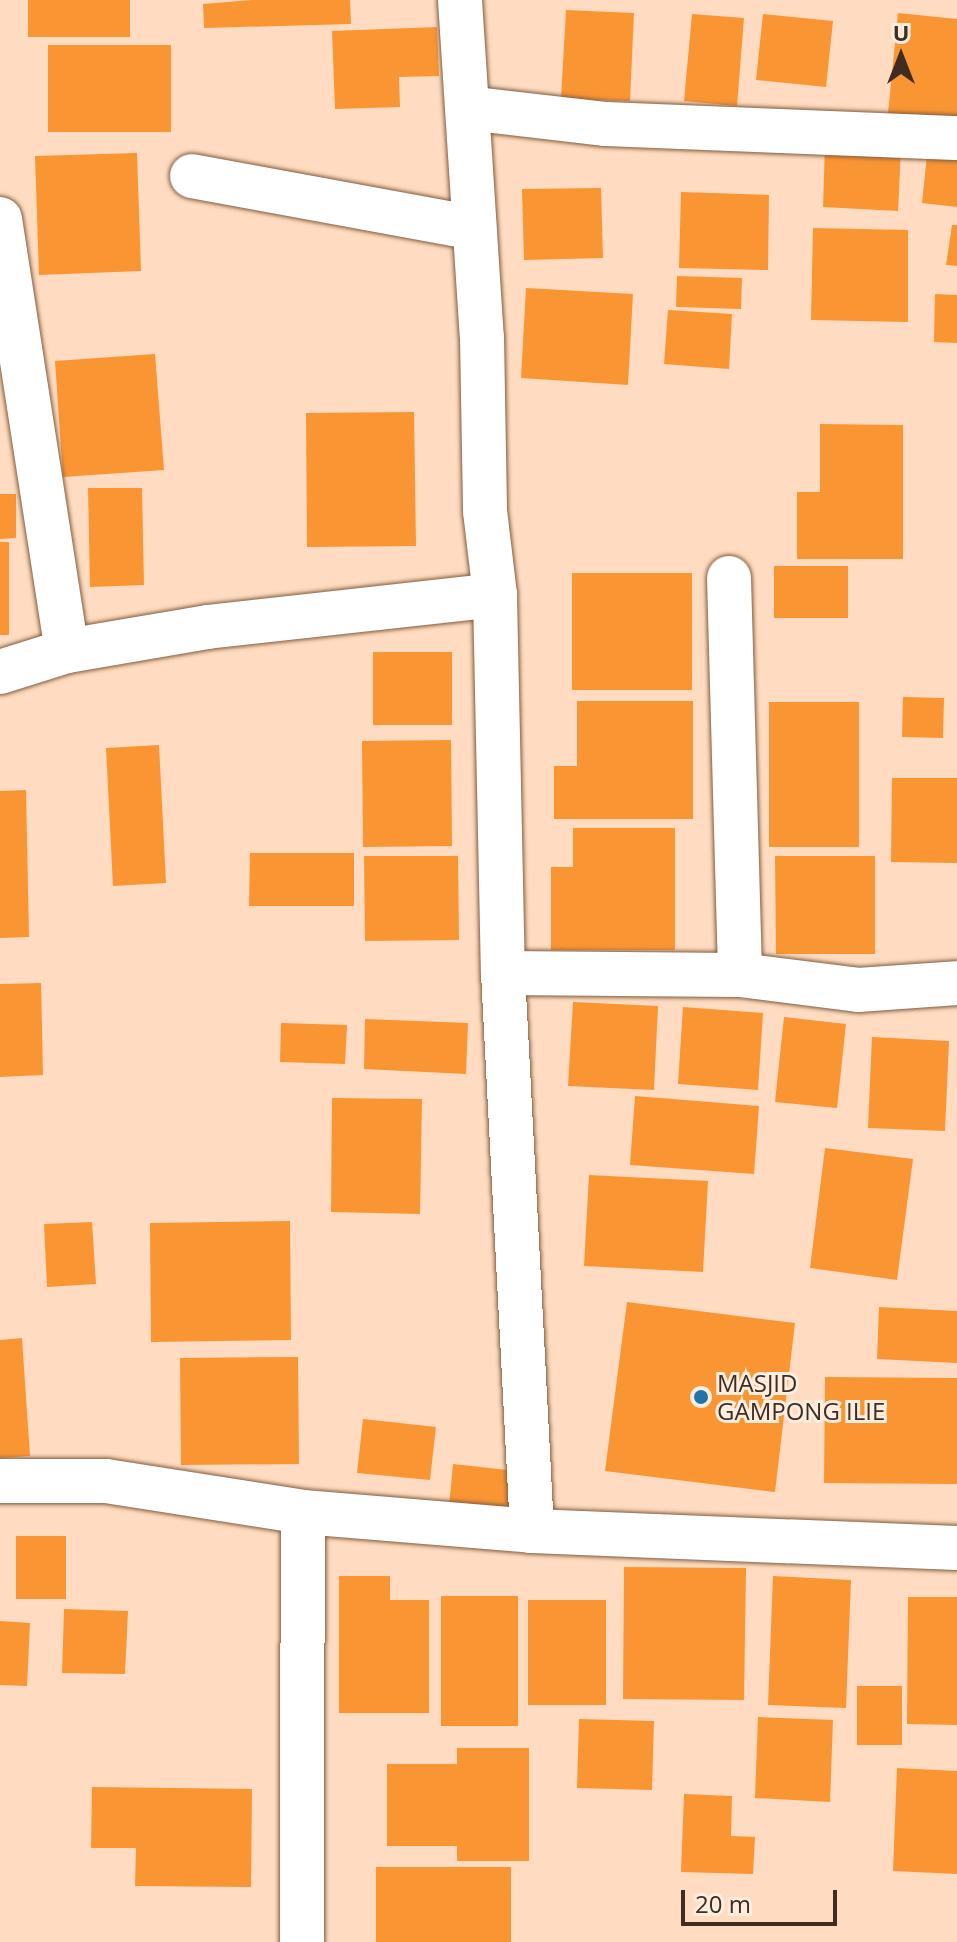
<!DOCTYPE html>
<style>
body{margin:0}
#map{position:relative;width:957px;height:1942px;overflow:hidden;background:#ffdcc1;font-family:"Open Sans",sans-serif}
div>[style]{position:absolute}
[style*='--x']{left:calc(var(--x)*1px);top:calc(var(--y)*1px);width:calc(var(--w)*1px);rotate:calc(var(--a)*1deg)}
.building>*{inset:0;background:#fa9534}
.roads{filter:drop-shadow(0 0 2px #825d3f) drop-shadow(0 0 2px #825d3f)}
.minor>*{height:44px;margin:-22px;padding:0 22px;transform-origin:22px;border-radius:22px;background:#fff}
.dots>*{width:22px;height:22px;translate:-50% -50%;box-sizing:border-box;border:4px solid #ffeddf;border-radius:50%}
span{translate:-50% -50%;white-space:nowrap;text-align:center;line-height:1.15;-webkit-text-stroke:6px #ffeddf;paint-order:stroke}
.poi-label{font-size:24px;color:#3e2d20}
.left{translate:0 -50%;text-align:left}
.north{position:absolute;left:861px;top:16px;width:80px;height:80px;-webkit-text-stroke:6px #ffeddf;paint-order:stroke;rotate:0deg;font-size:22px;font-weight:700;line-height:32px;text-align:center;color:#3e2d20}
.north::after{content:'';display:block;margin:auto;width:28px;height:36px;background:#3e2d20;clip-path:polygon(50% 0,100% 100%,50% 72%,0 100%)}
.scale{position:absolute;left:681px;top:1890px;width:156px;height:36px;box-sizing:border-box;border:4px solid #3e2d20;border-top:0;padding-left:10px;font-size:24px;line-height:28px;white-space:nowrap;color:#3e2d20;-webkit-text-stroke:6px #ffeddf;paint-order:stroke}
</style>
<div id="map">
<div class="building">
<i style="clip-path:polygon(28px 0,130px 0,130px 37px,28px 37px)"></i>
<i style="clip-path:polygon(252px 0,350px 0,351px 24px,204px 28px,203px 4px)"></i>
<i style="clip-path:polygon(566px 10px,634px 13px,630px 101px,561px 99px)"></i>
<i style="clip-path:polygon(898px 13px,957px 19px,957px 121px,888px 113px)"></i>
<i style="clip-path:polygon(692px 14px,744px 18px,737px 106px,684px 101px)"></i>
<i style="clip-path:polygon(763px 14px,833px 21px,826px 87px,756px 80px)"></i>
<i style="clip-path:polygon(437px 27px,439px 76px,399px 77px,400px 107px,335px 109px,332px 31px)"></i>
<i style="clip-path:polygon(48px 45px,171px 45px,171px 132px,48px 132px)"></i>
<i style="clip-path:polygon(825px 145px,901px 149px,898px 211px,823px 207px)"></i>
<i style="clip-path:polygon(928px 145px,957px 147px,957px 207px,922px 203px)"></i>
<i style="clip-path:polygon(137px 153px,141px 271px,39px 275px,35px 156px)"></i>
<i style="clip-path:polygon(601px 188px,603px 258px,524px 260px,522px 189px)"></i>
<i style="clip-path:polygon(681px 192px,769px 195px,768px 270px,679px 268px)"></i>
<i style="clip-path:polygon(952px 225px,957px 225px,957px 266px,946px 265px)"></i>
<i style="clip-path:polygon(813px 228px,908px 230px,908px 322px,811px 320px)"></i>
<i style="clip-path:polygon(677px 276px,742px 278px,741px 309px,676px 307px)"></i>
<i style="clip-path:polygon(526px 288px,633px 294px,628px 385px,521px 378px)"></i>
<i style="clip-path:polygon(935px 294px,957px 295px,957px 343px,934px 342px)"></i>
<i style="clip-path:polygon(668px 310px,732px 314px,729px 369px,664px 364px)"></i>
<i style="clip-path:polygon(155px 354px,164px 470px,63px 477px,55px 361px)"></i>
<i style="clip-path:polygon(414px 412px,416px 546px,307px 547px,306px 413px)"></i>
<i style="clip-path:polygon(820px 424px,903px 425px,903px 559px,797px 559px,797px 492px,820px 492px)"></i>
<i style="clip-path:polygon(88px 488px,142px 488px,144px 585px,90px 587px)"></i>
<i style="clip-path:polygon(0 494px,16px 494px,16px 538px,0 539px)"></i>
<i style="clip-path:polygon(0 542px,9px 542px,9px 635px,0 635px)"></i>
<i style="clip-path:polygon(774px 566px,848px 566px,848px 618px,774px 618px)"></i>
<i style="clip-path:polygon(572px 573px,692px 573px,692px 690px,572px 690px)"></i>
<i style="clip-path:polygon(373px 652px,452px 652px,452px 725px,373px 725px)"></i>
<i style="clip-path:polygon(903px 697px,944px 698px,943px 738px,902px 737px)"></i>
<i style="clip-path:polygon(577px 701px,693px 701px,693px 819px,554px 819px,554px 766px,577px 766px)"></i>
<i style="clip-path:polygon(769px 702px,859px 702px,859px 847px,769px 847px)"></i>
<i style="clip-path:polygon(451px 740px,452px 846px,363px 847px,362px 741px)"></i>
<i style="clip-path:polygon(159px 745px,166px 883px,113px 886px,106px 748px)"></i>
<i style="clip-path:polygon(892px 778px,957px 778px,957px 863px,891px 862px)"></i>
<i style="clip-path:polygon(26px 790px,29px 937px,0 938px,0 791px)"></i>
<i style="clip-path:polygon(573px 828px,675px 828px,675px 950px,551px 950px,551px 867px,573px 867px)"></i>
<i style="clip-path:polygon(250px 853px,354px 853px,354px 906px,249px 906px)"></i>
<i style="clip-path:polygon(364px 856px,458px 856px,459px 940px,365px 941px)"></i>
<i style="clip-path:polygon(775px 856px,875px 856px,875px 954px,776px 954px)"></i>
<i style="clip-path:polygon(41px 983px,43px 1075px,0 1077px,0 984px)"></i>
<i style="clip-path:polygon(573px 1002px,658px 1006px,654px 1090px,568px 1086px)"></i>
<i style="clip-path:polygon(683px 1007px,763px 1013px,758px 1090px,678px 1084px)"></i>
<i style="clip-path:polygon(784px 1017px,846px 1024px,837px 1108px,775px 1102px)"></i>
<i style="clip-path:polygon(365px 1019px,468px 1023px,466px 1074px,364px 1069px)"></i>
<i style="clip-path:polygon(281px 1023px,347px 1025px,345px 1064px,280px 1062px)"></i>
<i style="clip-path:polygon(872px 1037px,949px 1041px,945px 1131px,868px 1128px)"></i>
<i style="clip-path:polygon(635px 1096px,759px 1106px,754px 1174px,630px 1165px)"></i>
<i style="clip-path:polygon(332px 1098px,422px 1099px,420px 1214px,331px 1212px)"></i>
<i style="clip-path:polygon(825px 1148px,913px 1159px,897px 1280px,810px 1268px)"></i>
<i style="clip-path:polygon(589px 1175px,708px 1181px,703px 1272px,584px 1266px)"></i>
<i style="clip-path:polygon(290px 1221px,291px 1340px,151px 1342px,150px 1223px)"></i>
<i style="clip-path:polygon(92px 1222px,96px 1284px,47px 1287px,44px 1224px)"></i>
<i style="clip-path:polygon(627px 1302px,795px 1323px,775px 1492px,605px 1471px)"></i>
<i style="clip-path:polygon(879px 1307px,957px 1311px,957px 1363px,877px 1359px)"></i>
<i style="clip-path:polygon(22px 1338px,30px 1456px,0 1458px,0 1340px)"></i>
<i style="clip-path:polygon(298px 1357px,299px 1464px,181px 1465px,180px 1358px)"></i>
<i style="clip-path:polygon(825px 1377px,957px 1378px,957px 1484px,824px 1483px)"></i>
<i style="clip-path:polygon(363px 1419px,436px 1427px,430px 1480px,357px 1473px)"></i>
<i style="clip-path:polygon(453px 1464px,517px 1471px,512px 1514px,449px 1507px)"></i>
<i style="clip-path:polygon(16px 1536px,66px 1536px,66px 1599px,16px 1599px)"></i>
<i style="clip-path:polygon(624px 1567px,746px 1568px,744px 1700px,623px 1699px)"></i>
<i style="clip-path:polygon(339px 1576px,390px 1576px,390px 1600px,429px 1600px,429px 1713px,339px 1713px)"></i>
<i style="clip-path:polygon(773px 1576px,851px 1580px,846px 1708px,768px 1705px)"></i>
<i style="clip-path:polygon(441px 1596px,518px 1596px,518px 1726px,441px 1726px)"></i>
<i style="clip-path:polygon(908px 1597px,957px 1597px,957px 1725px,907px 1724px)"></i>
<i style="clip-path:polygon(528px 1600px,606px 1600px,606px 1705px,528px 1705px)"></i>
<i style="clip-path:polygon(64px 1609px,128px 1611px,125px 1674px,62px 1673px)"></i>
<i style="clip-path:polygon(0 1621px,30px 1623px,27px 1686px,0 1685px)"></i>
<i style="clip-path:polygon(857px 1686px,902px 1686px,902px 1745px,857px 1745px)"></i>
<i style="clip-path:polygon(758px 1717px,833px 1720px,830px 1802px,755px 1798px)"></i>
<i style="clip-path:polygon(579px 1719px,654px 1721px,652px 1790px,577px 1788px)"></i>
<i style="clip-path:polygon(457px 1748px,529px 1748px,529px 1861px,457px 1861px,457px 1846px,387px 1846px,387px 1764px,457px 1764px)"></i>
<i style="clip-path:polygon(897px 1768px,957px 1771px,957px 1874px,893px 1871px)"></i>
<i style="clip-path:polygon(92px 1787px,252px 1789px,251px 1887px,135px 1886px,136px 1848px,91px 1848px)"></i>
<i style="clip-path:polygon(684px 1794px,732px 1796px,731px 1836px,755px 1837px,753px 1874px,681px 1872px)"></i>
<i style="clip-path:polygon(376px 1867px,511px 1867px,511px 1942px,376px 1942px)"></i>
</div>
<div class="roads">
<div class="minor">
<i style="--x:460;--y:0;--w:338;--a:86.3"></i>
<i style="--x:482;--y:337;--w:174;--a:89"></i>
<i style="--x:485;--y:511;--w:85;--a:83.2"></i>
<i style="--x:495;--y:595;--w:378;--a:88.8"></i>
<i style="--x:503;--y:973;--w:559;--a:87.02"></i>
<i style="--x:467;--y:108;--w:140;--a:6.6"></i>
<i style="--x:606;--y:124;--w:351;--a:2.3"></i>
<i style="--x:192;--y:176;--w:287;--a:10.4"></i>
<i style="--x:0;--y:219;--w:437;--a:81.2"></i>
<i style="--x:729;--y:578;--w:397;--a:88.4"></i>
<i style="--x:0;--y:672;--w:70;--a:-17.4"></i>
<i style="--x:67;--y:651;--w:142;--a:-9.7"></i>
<i style="--x:207;--y:627;--w:290;--a:-6.3"></i>
<i style="--x:503;--y:973;--w:237;--a:0.5"></i>
<i style="--x:740;--y:975;--w:119;--a:7.2"></i>
<i style="--x:858;--y:990;--w:99;--a:-4"></i>
<i style="--x:0;--y:1481;--w:106;--a:0"></i>
<i style="--x:106;--y:1481;--w:199;--a:8.9"></i>
<i style="--x:303;--y:1512;--w:230;--a:4.7"></i>
<i style="--x:532;--y:1531;--w:425;--a:2.3"></i>
<i style="--x:302;--y:1942;--w:430;--a:-89.9"></i>
</div>
</div>
<div class="dots">
<i style="left:701px;top:1397px;background:#2276a7"></i>
</div>
<div class="poi-label">
<span class="left" style="left:717px;top:1397px">MASJID<br>GAMPONG ILIE</span>
</div>
<div class="north">U</div>
<div class="scale">20 m</div>
</div>
